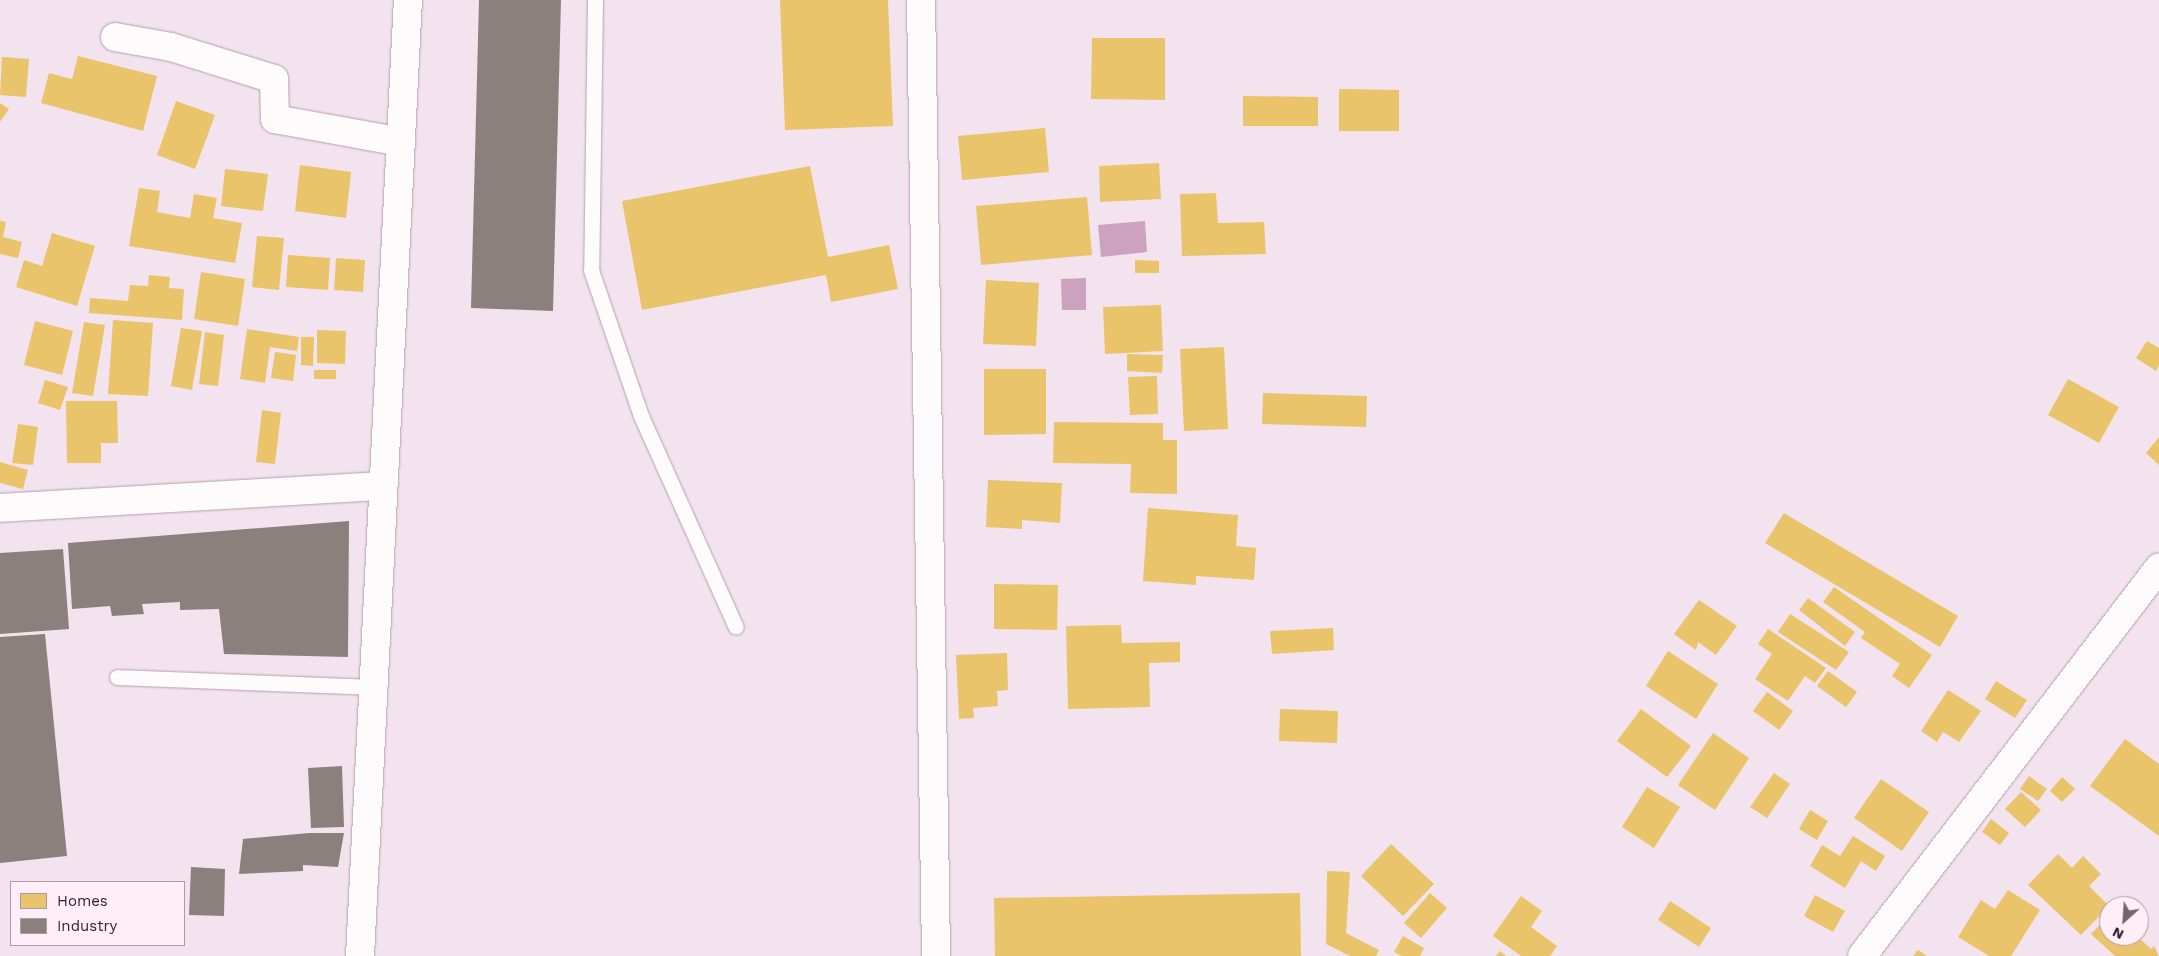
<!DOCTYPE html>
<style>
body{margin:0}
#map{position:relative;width:2159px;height:956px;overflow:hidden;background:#f3e3ee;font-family:"Work Sans",sans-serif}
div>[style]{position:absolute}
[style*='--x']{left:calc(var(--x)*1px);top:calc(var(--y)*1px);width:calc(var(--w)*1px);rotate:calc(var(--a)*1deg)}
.water>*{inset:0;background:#cca2bf}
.homes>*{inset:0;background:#e9c46a}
.industry>*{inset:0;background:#8a817c}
.roads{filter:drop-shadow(0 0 1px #b4a0af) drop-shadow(0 0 1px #b4a0af)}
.lane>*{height:15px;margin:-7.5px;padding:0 7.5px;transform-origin:7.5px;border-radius:7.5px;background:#fdfbfc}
.street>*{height:28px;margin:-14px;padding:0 14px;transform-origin:14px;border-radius:14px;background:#fdfbfc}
span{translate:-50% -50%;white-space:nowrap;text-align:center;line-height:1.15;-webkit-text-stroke:5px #feeef8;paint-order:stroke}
.legend{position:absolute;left:10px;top:881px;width:175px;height:65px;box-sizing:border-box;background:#feeef8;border:1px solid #ae99a7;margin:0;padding:6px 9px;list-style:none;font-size:15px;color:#351a2e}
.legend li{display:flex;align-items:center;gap:10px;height:25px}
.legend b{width:25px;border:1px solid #ae99a7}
.north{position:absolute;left:2099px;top:896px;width:50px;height:50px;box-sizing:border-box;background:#feeef8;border:1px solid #ae99a7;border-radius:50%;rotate:206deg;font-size:14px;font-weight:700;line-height:20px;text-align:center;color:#351a2e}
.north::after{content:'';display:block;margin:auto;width:18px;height:22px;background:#786071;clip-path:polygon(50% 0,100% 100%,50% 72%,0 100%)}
</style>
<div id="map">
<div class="water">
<i style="clip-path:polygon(1145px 221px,1147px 252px,1101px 257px,1098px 225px)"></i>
<i style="clip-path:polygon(1086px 278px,1086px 310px,1062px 310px,1061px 279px)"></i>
</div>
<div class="homes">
<i style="clip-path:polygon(780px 0,888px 0,893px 126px,785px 130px)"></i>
<i style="clip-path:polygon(1092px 38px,1165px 38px,1165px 100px,1091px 99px)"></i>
<i style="clip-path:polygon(78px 56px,157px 76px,143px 131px,41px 103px,49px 73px,72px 79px)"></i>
<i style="clip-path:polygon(2px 57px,29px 59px,26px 97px,0 95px)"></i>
<i style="clip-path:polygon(1339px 89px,1399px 90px,1399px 131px,1339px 131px)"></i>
<i style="clip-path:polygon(1243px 96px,1318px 97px,1318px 126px,1243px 126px)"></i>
<i style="clip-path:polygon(176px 101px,215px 115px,195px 169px,157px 155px)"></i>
<i style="clip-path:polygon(0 103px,9px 109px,0 122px)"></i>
<i style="clip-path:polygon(1045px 128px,1049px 172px,962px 180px,958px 136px)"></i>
<i style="clip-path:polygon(1159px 163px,1161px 199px,1100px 202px,1099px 166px)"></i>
<i style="clip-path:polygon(300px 165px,351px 172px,346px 218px,295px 211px)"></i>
<i style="clip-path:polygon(810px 166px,828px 257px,889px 245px,898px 289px,831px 302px,826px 275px,642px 310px,622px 201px)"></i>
<i style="clip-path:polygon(225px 169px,268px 174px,263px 211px,221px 206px)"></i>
<i style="clip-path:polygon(139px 188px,160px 191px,157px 212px,190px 218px,194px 194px,217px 198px,213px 218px,242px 223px,235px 263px,129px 246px)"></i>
<i style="clip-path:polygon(1216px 193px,1218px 223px,1264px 222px,1266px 254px,1182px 256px,1180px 194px)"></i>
<i style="clip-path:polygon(1087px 197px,1092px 255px,981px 265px,976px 206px)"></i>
<i style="clip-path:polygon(0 221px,6px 222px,3px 237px,22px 242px,18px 258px,0 254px)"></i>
<i style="clip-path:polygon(52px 233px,95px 246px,77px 306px,16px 287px,24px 260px,42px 266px)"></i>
<i style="clip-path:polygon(257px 236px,284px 238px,279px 290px,252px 287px)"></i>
<i style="clip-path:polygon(288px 255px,330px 258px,328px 290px,286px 287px)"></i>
<i style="clip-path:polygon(336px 258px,365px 260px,363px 292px,334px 290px)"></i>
<i style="clip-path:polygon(1135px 260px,1159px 261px,1159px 273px,1135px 273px)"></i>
<i style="clip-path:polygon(201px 272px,245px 279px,238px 326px,194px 319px)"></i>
<i style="clip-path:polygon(149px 275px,170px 277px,169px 288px,184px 289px,182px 320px,89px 313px,90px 298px,128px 301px,130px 285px,148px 286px)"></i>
<i style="clip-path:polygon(986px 280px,1039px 283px,1036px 346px,983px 344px)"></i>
<i style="clip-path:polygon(1161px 305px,1163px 351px,1105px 354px,1103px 307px)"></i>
<i style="clip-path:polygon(113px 320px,153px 323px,148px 396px,108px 394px)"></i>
<i style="clip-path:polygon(35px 321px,73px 331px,62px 375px,24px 365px)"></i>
<i style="clip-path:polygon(84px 322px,105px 325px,93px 396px,72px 393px)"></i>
<i style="clip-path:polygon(181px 328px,202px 331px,192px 390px,171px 386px)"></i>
<i style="clip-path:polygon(247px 329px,299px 337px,297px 351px,270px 347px,265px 383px,240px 379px)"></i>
<i style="clip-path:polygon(317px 330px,346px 331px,345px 364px,317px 363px)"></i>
<i style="clip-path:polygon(205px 332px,224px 335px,218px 386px,199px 384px)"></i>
<i style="clip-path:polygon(301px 337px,314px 337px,313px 366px,301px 365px)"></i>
<i style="clip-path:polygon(2147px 341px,2159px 348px,2159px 365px,2156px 371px,2136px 358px)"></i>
<i style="clip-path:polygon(1224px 347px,1228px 429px,1184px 431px,1180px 349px)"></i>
<i style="clip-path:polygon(275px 352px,296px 355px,293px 381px,271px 378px)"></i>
<i style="clip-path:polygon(1127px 354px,1163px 355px,1162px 373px,1127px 371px)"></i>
<i style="clip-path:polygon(984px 369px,1046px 369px,1046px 434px,984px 435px)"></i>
<i style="clip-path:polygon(314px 370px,336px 370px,336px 379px,314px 379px)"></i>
<i style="clip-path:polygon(1157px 376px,1158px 414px,1130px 415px,1128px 377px)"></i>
<i style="clip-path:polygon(2068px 379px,2119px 407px,2099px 443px,2048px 415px)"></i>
<i style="clip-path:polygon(45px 380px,68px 387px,60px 410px,38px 403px)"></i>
<i style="clip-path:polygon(1263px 393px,1367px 396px,1366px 427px,1262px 424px)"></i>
<i style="clip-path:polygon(66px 401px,117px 401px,118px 443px,101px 443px,101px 463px,67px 463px)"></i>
<i style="clip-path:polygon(262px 410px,281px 413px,275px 464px,256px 462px)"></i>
<i style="clip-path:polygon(1054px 422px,1163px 423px,1163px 440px,1177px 440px,1177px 494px,1130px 493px,1131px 464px,1053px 463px)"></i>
<i style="clip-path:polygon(18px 424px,38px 427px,33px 465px,12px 463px)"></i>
<i style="clip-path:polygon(2159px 437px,2159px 465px,2146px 453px)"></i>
<i style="clip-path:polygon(0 462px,28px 470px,23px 489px,0 483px)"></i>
<i style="clip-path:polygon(988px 480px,1062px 483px,1060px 523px,1022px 520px,1022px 529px,986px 527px)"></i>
<i style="clip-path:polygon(1148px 508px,1238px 515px,1236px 546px,1256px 548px,1254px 580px,1196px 576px,1196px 585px,1143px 581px)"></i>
<i style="clip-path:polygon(1784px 513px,1958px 616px,1940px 647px,1765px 543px)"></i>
<i style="clip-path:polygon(994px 584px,1058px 585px,1057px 630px,994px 629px)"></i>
<i style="clip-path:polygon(1834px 587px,1932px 655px,1909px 688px,1892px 676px,1900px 664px,1861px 638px,1865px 632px,1823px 602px)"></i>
<i style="clip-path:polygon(1808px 598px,1855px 632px,1845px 646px,1799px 610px)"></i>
<i style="clip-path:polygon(1699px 600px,1737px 626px,1716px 655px,1698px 642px,1696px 650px,1674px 634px)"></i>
<i style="clip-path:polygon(1790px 614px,1849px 652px,1836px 670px,1778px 632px)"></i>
<i style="clip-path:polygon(1121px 625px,1122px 643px,1180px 642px,1180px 662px,1149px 663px,1150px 707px,1068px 709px,1066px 626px)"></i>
<i style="clip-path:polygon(1333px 628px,1334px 650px,1272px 654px,1270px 631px)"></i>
<i style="clip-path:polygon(1768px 629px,1826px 668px,1815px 683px,1805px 676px,1788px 701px,1755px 679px,1772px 654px,1758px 644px)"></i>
<i style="clip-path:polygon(1668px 651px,1718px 684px,1696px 719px,1646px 686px)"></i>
<i style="clip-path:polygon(1007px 653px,1008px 690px,997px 691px,998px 706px,973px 708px,974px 718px,959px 719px,956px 655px)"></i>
<i style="clip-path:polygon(1828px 671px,1857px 692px,1846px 707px,1817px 686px)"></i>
<i style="clip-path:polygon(1996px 681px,2027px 700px,2015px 718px,1985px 699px)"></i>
<i style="clip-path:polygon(1948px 690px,1981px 711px,1959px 742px,1943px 732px,1937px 742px,1921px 731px)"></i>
<i style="clip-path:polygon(1767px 692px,1793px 711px,1779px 730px,1753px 711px)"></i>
<i style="clip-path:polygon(1280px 709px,1338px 711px,1337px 743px,1279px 741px)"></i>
<i style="clip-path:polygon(1641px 709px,1691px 746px,1667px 777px,1617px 741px)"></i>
<i style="clip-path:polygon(1713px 733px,1749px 758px,1715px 810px,1678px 785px)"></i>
<i style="clip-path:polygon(2125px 739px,2159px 764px,2159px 836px,2090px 786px)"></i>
<i style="clip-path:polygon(1774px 773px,1790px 784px,1767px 818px,1750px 807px)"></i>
<i style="clip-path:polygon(2029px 776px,2047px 789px,2038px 801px,2020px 789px)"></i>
<i style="clip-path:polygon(2062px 777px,2075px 789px,2062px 802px,2050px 791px)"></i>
<i style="clip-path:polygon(1881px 779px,1929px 812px,1902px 851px,1854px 818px)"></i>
<i style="clip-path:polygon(1647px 787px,1680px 807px,1654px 848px,1622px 827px)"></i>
<i style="clip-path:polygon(2021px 792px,2041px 810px,2025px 827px,2005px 809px)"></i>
<i style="clip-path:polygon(1810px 810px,1828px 821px,1817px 840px,1799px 829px)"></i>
<i style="clip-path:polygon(1991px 819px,2009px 833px,2000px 845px,1982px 832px)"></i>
<i style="clip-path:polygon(1853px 836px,1885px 856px,1876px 871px,1861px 861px,1845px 888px,1810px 866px,1822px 845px,1840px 856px)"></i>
<i style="clip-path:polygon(1391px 844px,1434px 884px,1403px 916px,1361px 876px)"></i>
<i style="clip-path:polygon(2058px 854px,2072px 868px,2083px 856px,2101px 874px,2089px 886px,2109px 906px,2081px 935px,2028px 885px)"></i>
<i style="clip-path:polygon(1327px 871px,1350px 872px,1346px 933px,1379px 950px,1376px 956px,1350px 956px,1326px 944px)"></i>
<i style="clip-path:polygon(2008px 890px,2040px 910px,2011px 956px,1989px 956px,1958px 937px,1981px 900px,1995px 909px)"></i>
<i style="clip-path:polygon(1300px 893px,1301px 956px,995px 956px,994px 898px)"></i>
<i style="clip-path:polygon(1430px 893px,1447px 908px,1421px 938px,1404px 923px)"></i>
<i style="clip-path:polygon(1815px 895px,1845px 911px,1833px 932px,1804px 916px)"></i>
<i style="clip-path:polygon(1521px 896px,1542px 911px,1531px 927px,1557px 946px,1550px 956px,1521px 956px,1493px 936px)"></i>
<i style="clip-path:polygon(1670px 901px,1711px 928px,1699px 947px,1658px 920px)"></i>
<i style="clip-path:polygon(2109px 915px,2109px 936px,2137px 936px,2151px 949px,2154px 946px,2159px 956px,2115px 956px,2091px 934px)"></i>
<i style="clip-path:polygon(1403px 936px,1424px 948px,1420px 956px,1402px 956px,1394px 952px)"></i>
<i style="clip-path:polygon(1918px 950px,1927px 956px,1913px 956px)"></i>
<i style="clip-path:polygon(1500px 951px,1506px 956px,1496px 956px)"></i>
</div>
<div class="industry">
<i style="clip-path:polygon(479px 0,561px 0,553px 311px,471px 308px)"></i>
<i style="clip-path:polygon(349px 521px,348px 657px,224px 654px,219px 609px,180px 610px,180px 602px,142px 604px,144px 614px,112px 616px,110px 606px,72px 609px,68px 543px)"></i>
<i style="clip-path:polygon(63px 549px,69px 629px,0 634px,0 553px)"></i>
<i style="clip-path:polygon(45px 634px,67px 856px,0 863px,0 637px)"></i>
<i style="clip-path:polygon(342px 766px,344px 827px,311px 828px,308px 768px)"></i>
<i style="clip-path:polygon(309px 833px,344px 833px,338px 867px,303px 865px,303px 871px,239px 874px,243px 839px)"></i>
<i style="clip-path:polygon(191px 867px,225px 869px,224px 916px,189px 915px)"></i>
</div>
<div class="roads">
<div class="lane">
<i style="--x:595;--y:0;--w:270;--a:90.8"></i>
<i style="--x:591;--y:270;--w:154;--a:71.1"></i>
<i style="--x:641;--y:416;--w:231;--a:65.8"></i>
<i style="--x:117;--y:677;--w:257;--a:2.2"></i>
</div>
<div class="street">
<i style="--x:921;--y:0;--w:956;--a:89.1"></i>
<i style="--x:115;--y:37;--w:57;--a:10.1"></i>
<i style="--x:171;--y:47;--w:108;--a:17.3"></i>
<i style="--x:274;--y:79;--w:40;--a:88.6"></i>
<i style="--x:275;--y:119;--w:128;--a:10.3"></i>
<i style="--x:0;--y:508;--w:383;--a:-3.3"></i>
<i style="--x:360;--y:956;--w:957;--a:-87.13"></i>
<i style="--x:1862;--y:956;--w:489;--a:-52.6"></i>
</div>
</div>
<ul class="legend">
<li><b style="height:14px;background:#e9c46a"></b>Homes</li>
<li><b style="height:14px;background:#8a817c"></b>Industry</li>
</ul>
<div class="north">N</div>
</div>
